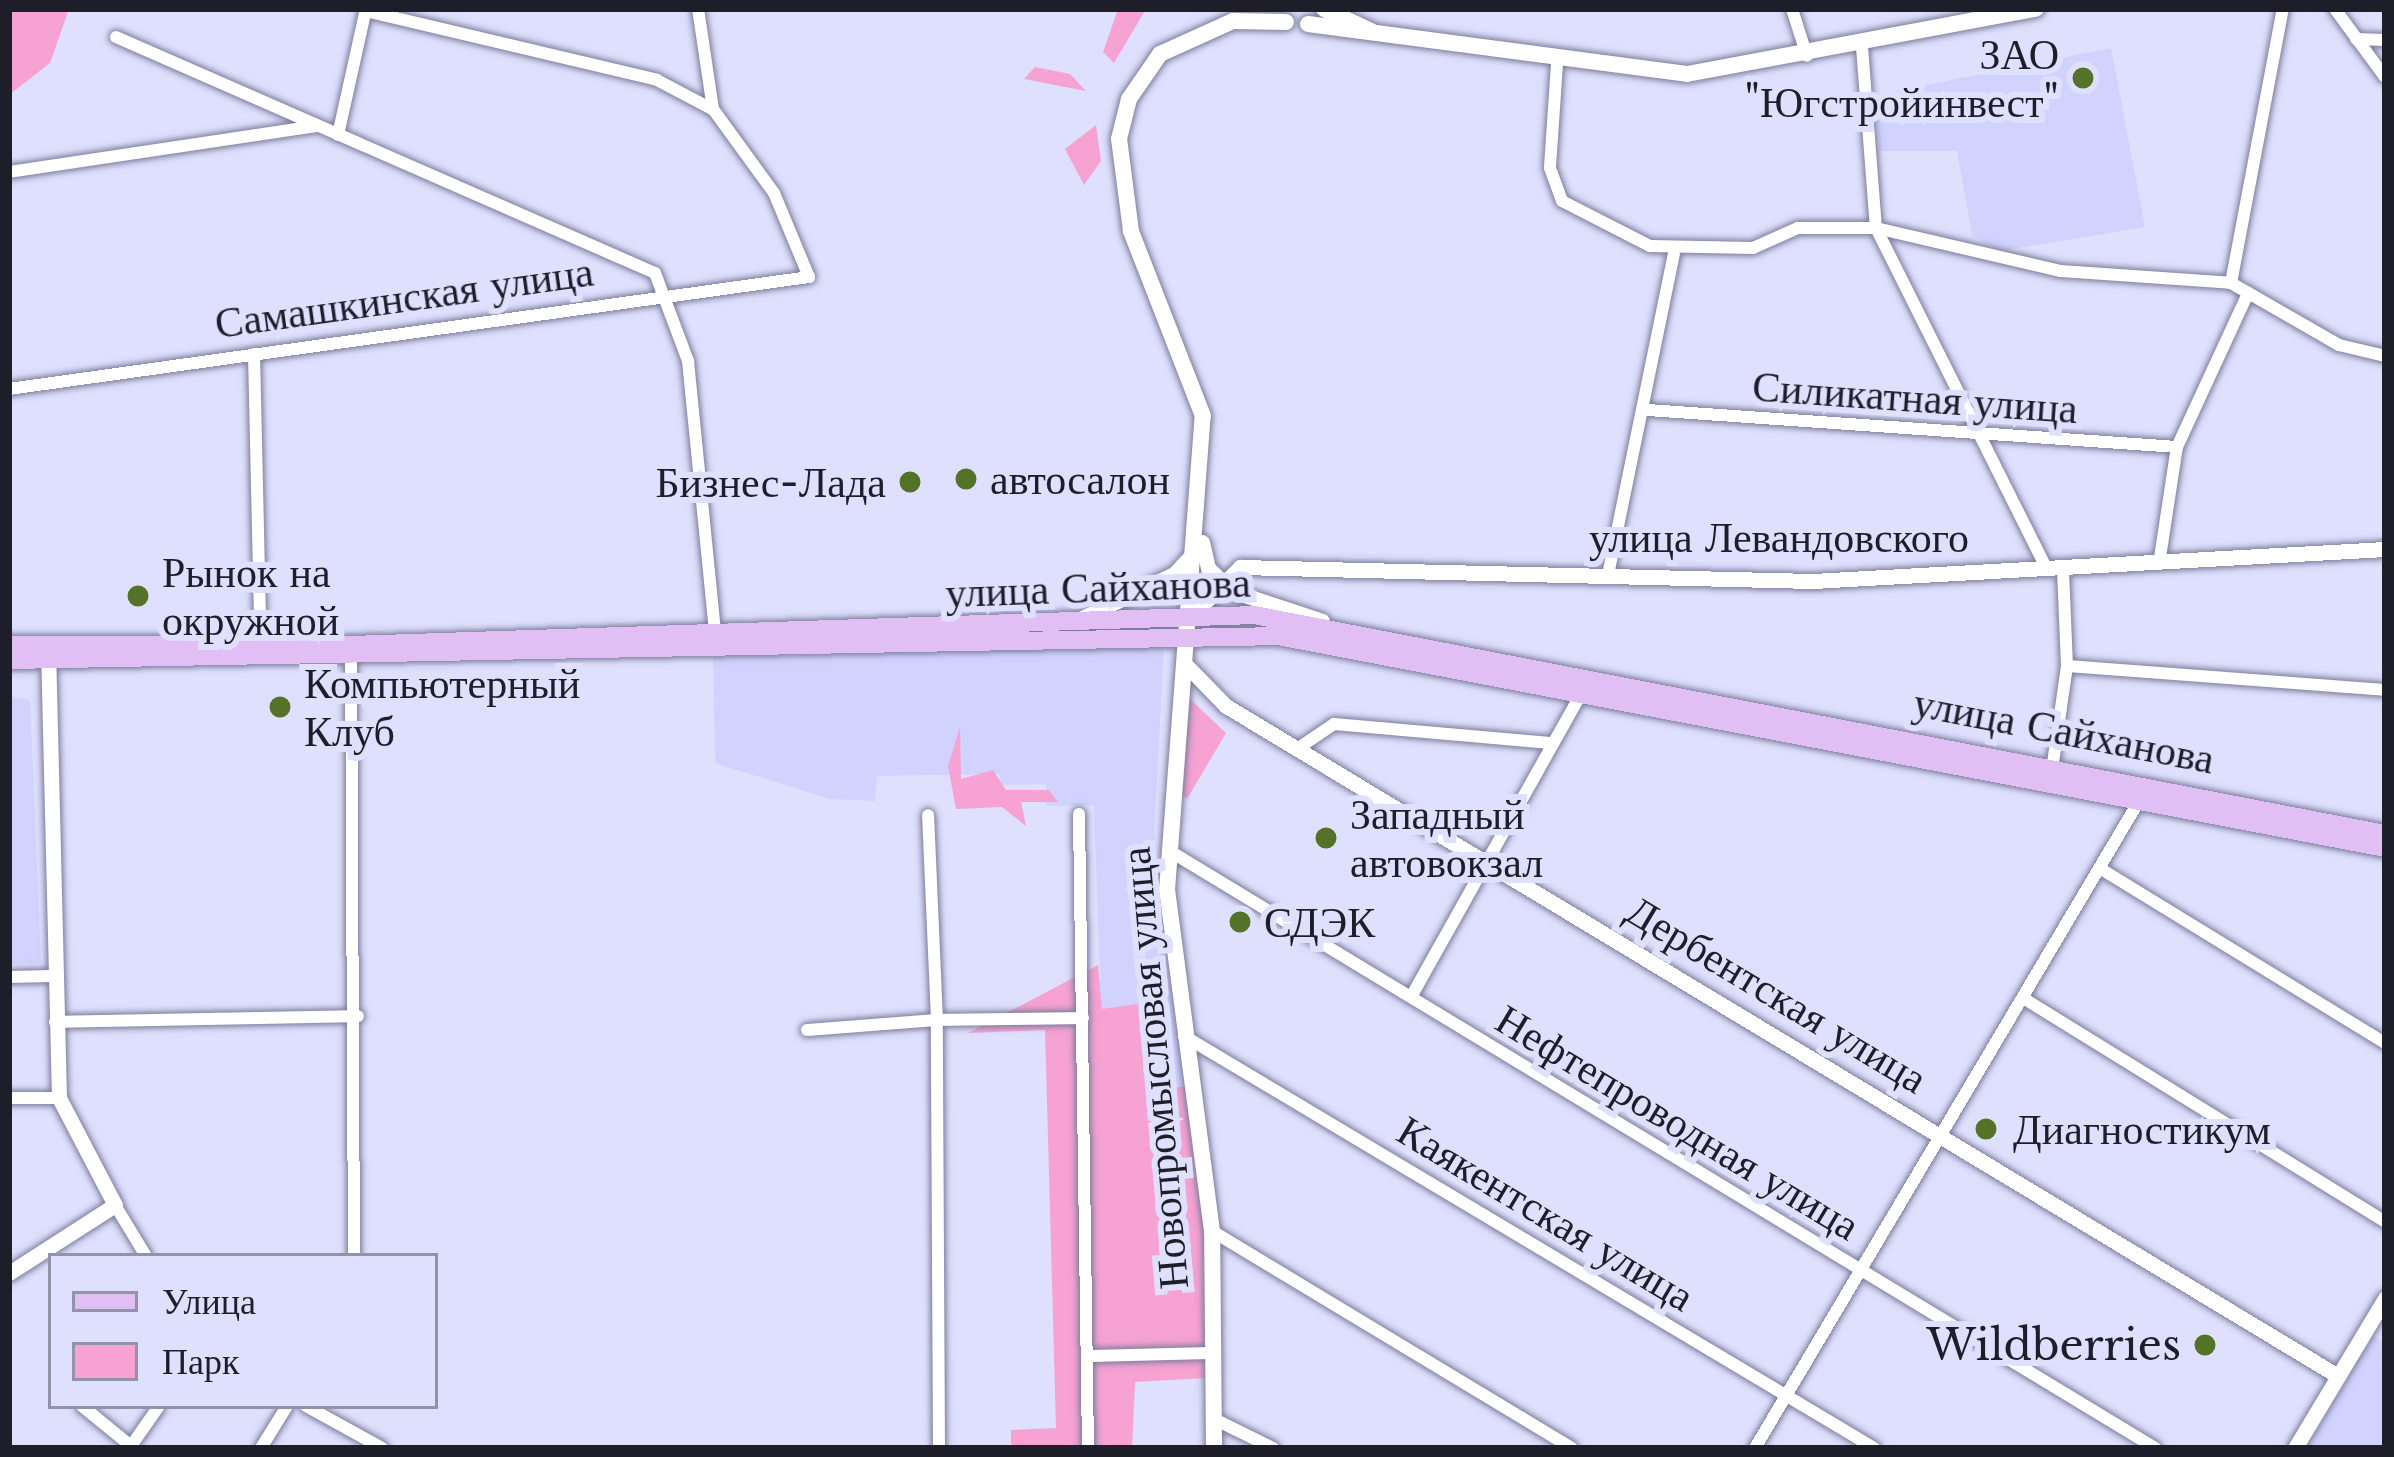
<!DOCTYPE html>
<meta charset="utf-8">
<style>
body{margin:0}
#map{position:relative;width:2394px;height:1457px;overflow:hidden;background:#dfe0fd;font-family:"Libre Baskerville",serif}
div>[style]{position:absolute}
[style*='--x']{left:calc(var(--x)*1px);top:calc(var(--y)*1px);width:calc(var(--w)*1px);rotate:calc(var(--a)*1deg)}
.built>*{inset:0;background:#d1d3fe}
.green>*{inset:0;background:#f6a2d2}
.roads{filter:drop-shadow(0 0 3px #7c7d9d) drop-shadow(0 0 3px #7c7d9d)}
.minor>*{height:12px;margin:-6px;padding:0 6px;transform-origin:6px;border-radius:6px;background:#fff}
.tertiary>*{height:15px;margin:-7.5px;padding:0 7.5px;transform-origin:7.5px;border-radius:7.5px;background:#fff}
.secondary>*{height:16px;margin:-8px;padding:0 8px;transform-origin:8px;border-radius:8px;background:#fff}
.primary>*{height:18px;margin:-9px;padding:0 9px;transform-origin:9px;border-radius:9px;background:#e1bef3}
.dots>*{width:33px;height:33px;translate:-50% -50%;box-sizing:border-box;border:6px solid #dfe0fd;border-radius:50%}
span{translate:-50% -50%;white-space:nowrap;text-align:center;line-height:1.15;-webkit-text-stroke:12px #dfe0fd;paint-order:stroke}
.poi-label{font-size:42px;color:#1e1e2b}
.right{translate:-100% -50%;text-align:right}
.left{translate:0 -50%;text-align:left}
.street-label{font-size:42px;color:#1e1e2b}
.frame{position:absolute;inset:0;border:12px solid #1e1e2b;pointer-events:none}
.legend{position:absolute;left:48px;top:1253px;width:390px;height:156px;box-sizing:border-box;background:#dfe0fd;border:3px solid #9292a9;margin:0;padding:15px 21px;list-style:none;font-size:36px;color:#1e1e2b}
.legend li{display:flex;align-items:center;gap:24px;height:60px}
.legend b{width:60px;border:3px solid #9292a9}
</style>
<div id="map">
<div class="built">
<i style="clip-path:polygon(2111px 48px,2145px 227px,2000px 251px,1972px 235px,1957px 151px,1879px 151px,1876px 95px)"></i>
<i style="clip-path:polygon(1164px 647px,1154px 833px,1186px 1086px,1150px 1091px,1101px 1009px,1094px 805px,1047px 806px,1046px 784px,1001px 785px,999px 774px,877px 776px,875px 801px,829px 799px,715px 763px,713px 657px)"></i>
<i style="clip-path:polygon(9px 696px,30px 700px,41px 963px,9px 964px)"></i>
<i style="clip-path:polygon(2373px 1336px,2385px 1343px,2385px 1448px,2307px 1448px)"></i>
</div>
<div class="green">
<i style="clip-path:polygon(9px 9px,69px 9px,50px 63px,9px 95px)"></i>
<i style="clip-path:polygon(1118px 9px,1146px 9px,1114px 63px,1103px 52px)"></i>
<i style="clip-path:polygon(1035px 67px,1070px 74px,1086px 91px,1024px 79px)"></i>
<i style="clip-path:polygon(1096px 125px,1101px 161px,1084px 185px,1065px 149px)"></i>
<i style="clip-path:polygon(1190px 699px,1226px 733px,1187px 799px,1180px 793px)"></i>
<i style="clip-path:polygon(960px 727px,961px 779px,993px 770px,1006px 790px,1049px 790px,1058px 802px,1021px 802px,1026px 826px,1002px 807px,956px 809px,948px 766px)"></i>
<i style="clip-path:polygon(1098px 965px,1102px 1009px,1139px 1004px,1150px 1091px,1186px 1086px,1205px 1234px,1206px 1378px,1135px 1382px,1132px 1448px,1011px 1448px,1011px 1430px,1056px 1428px,1045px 1030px,968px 1033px)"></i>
</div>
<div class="roads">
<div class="minor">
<i style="--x:1792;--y:9;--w:49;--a:72.3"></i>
<i style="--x:2335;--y:9;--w:84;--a:53.7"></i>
<i style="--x:366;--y:11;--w:299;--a:13.3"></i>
<i style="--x:657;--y:80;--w:62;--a:27.8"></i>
<i style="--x:116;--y:37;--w:588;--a:23.65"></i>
<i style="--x:655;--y:273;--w:94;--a:69.4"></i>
<i style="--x:688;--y:361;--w:280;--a:84.3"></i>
<i style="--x:2356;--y:39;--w:29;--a:2"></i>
<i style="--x:1862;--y:47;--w:182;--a:85.6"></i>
<i style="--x:1876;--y:228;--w:382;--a:63.4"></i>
<i style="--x:1557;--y:64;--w:104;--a:93.9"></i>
<i style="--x:1550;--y:168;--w:35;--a:70"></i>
<i style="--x:1562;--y:201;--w:99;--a:27.1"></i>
<i style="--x:1650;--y:246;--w:103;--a:1.1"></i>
<i style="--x:1753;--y:248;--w:49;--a:-24"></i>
<i style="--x:1798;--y:228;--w:78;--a:0"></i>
<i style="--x:1876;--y:228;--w:190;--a:13.1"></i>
<i style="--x:2061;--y:271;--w:170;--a:4"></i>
<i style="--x:2231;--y:283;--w:125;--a:29.9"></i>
<i style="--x:2339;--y:345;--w:47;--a:13.4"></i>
<i style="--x:338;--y:135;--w:129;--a:-77.5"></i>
<i style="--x:9;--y:172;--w:310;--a:-8.5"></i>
<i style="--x:2231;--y:283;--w:279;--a:-79.3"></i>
<i style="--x:254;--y:354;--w:298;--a:88.7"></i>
<i style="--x:9;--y:389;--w:808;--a:-7.97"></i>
<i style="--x:809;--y:277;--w:91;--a:-112.6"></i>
<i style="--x:774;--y:193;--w:104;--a:-126"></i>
<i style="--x:713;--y:109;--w:101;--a:-98.5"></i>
<i style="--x:1648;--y:410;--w:530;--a:4"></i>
<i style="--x:2159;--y:564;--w:118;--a:-81.3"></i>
<i style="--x:2177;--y:447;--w:170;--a:-65.2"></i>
<i style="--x:1608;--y:575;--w:328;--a:-78.4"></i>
<i style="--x:351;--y:646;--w:610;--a:89.72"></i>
<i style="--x:2067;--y:666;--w:319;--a:4.3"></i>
<i style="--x:1297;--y:749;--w:45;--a:-34"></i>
<i style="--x:1334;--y:724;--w:220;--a:5"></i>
<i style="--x:2053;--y:763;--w:98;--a:-81.8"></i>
<i style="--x:2067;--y:666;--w:97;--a:-92.4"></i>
<i style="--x:1079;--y:814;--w:634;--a:89.19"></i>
<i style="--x:1168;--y:850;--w:1154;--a:31.21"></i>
<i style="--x:2101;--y:869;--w:333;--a:31.5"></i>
<i style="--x:9;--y:977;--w:43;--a:-1.3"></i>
<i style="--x:1411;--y:997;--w:352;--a:-60.7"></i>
<i style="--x:2023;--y:998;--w:426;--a:31.7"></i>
<i style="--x:55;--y:1022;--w:303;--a:-1.1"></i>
<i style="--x:807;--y:1030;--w:130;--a:-4.4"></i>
<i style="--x:937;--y:1020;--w:205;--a:-92.5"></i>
<i style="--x:1184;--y:1036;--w:804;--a:30.84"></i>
<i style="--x:9;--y:1098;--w:50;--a:0"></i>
<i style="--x:115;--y:1205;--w:60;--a:58.7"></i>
<i style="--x:1212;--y:1231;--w:420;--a:31.1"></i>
<i style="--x:1088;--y:1356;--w:125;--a:-1.4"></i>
<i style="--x:82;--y:1406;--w:63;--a:39.2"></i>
<i style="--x:131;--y:1446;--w:49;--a:-55"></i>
<i style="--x:306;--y:1406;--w:87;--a:28.9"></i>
<i style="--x:1214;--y:1419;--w:66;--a:26.2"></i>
<i style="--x:261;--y:1448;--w:49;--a:-58.2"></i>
<i style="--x:939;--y:1448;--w:428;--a:-90.3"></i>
<i style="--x:937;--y:1020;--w:146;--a:-0.8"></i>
<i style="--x:1755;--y:1448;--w:758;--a:-59.31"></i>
</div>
<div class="tertiary">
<i style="--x:1202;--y:542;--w:27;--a:77"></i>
<i style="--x:1208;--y:568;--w:33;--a:44"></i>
<i style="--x:1232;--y:591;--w:95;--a:18.4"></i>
<i style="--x:1195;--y:612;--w:64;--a:-45"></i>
<i style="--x:1240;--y:567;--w:573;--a:1.4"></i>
<i style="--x:1813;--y:581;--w:573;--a:-3.2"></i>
<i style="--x:1080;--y:619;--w:104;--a:-25.6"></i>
<i style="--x:1174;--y:574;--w:34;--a:-47"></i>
<i style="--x:1187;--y:666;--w:56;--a:45.7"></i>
<i style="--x:1226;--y:706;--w:1298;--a:31.07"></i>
<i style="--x:9;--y:1273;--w:126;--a:-32.7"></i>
<i style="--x:115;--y:1205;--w:121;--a:-117.6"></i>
<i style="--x:59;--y:1098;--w:445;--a:-91.4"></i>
<i style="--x:2295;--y:1448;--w:175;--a:-59"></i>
</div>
<div class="secondary">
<i style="--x:1324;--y:9;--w:52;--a:25.1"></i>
<i style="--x:1308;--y:24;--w:382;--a:7.5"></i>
<i style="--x:1687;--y:74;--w:355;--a:-10.6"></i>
<i style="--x:1214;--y:1448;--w:217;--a:-90.5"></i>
<i style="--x:1212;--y:1231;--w:344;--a:-97.5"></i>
<i style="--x:1167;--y:890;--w:475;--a:-85.7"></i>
<i style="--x:1203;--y:416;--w:199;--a:-111.3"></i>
<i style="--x:1131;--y:231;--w:93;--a:-97.4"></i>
<i style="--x:1119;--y:139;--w:41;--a:-76"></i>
<i style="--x:1129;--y:99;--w:55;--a:-55.4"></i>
<i style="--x:1160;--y:54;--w:80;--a:-24.3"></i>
<i style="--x:1233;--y:21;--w:53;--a:1.1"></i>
</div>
<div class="primary">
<i style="--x:9;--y:645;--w:342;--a:0"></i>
<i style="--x:351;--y:645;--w:903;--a:-1.9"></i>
<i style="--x:1254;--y:615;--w:1152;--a:10.96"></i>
<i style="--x:9;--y:660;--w:1269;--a:-1.08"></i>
<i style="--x:1278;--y:636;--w:1127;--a:10.84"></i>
</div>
</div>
<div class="dots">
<i style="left:2083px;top:78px;background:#547228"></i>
<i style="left:966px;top:479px;background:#547228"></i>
<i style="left:910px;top:482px;background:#547228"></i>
<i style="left:138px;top:596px;background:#547228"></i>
<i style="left:280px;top:707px;background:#547228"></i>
<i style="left:1326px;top:838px;background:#547228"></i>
<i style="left:1240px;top:922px;background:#547228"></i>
<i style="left:1986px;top:1129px;background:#547228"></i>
<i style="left:2205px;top:1345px;background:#547228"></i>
</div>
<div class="poi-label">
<span class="right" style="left:2059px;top:78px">ЗАО<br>"Югстройинвест"</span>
<span class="left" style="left:990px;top:479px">автосалон</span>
<span class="right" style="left:886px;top:482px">Бизнес-Лада</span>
<span class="left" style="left:162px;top:596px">Рынок на<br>окружной</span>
<span class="left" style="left:304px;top:707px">Компьютерный<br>Клуб</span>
<span class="left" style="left:1350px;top:838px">Западный<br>автовокзал</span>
<span class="left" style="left:1264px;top:922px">СДЭК</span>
<span class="left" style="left:2013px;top:1129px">Диагностикум</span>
<span class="right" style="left:2181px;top:1345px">Wildberries</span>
</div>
<div class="street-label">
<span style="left:404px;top:297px;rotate:-8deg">Самашкинская улица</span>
<span style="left:1915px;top:397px;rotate:4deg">Силикатная улица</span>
<span style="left:1779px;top:537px">улица Левандовского</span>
<span style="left:1098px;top:587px;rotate:-2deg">улица Сайханова</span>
<span style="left:2064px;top:730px;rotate:11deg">улица Сайханова</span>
<span style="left:1777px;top:994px;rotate:31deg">Дербентская улица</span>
<span style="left:1154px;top:1068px;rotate:-95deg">Новопромысловая улица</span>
<span style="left:1678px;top:1122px;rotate:31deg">Нефтепроводная улица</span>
<span style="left:1546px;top:1213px;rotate:31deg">Каякентская улица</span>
</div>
<div class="frame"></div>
<ul class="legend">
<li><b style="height:15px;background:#e1bef3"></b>Улица</li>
<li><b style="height:33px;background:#f6a2d2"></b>Парк</li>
</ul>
</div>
